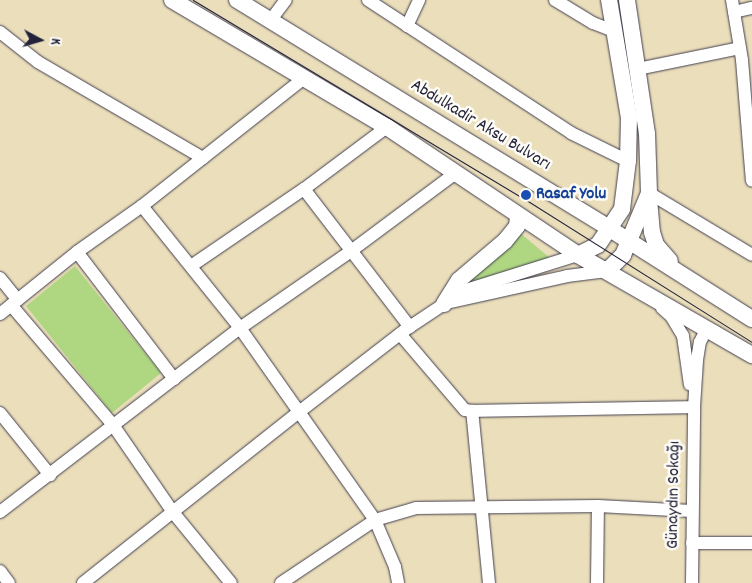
<!DOCTYPE html>
<meta charset="utf-8">
<style>
body{margin:0}
#map{position:relative;width:752px;height:583px;overflow:hidden;background:#ebdebb;font-family:Dekko,sans-serif}
div>[style]{position:absolute}
[style*='--x']{left:calc(var(--x)*1px);top:calc(var(--y)*1px);width:calc(var(--w)*1px);rotate:calc(var(--a)*1deg)}
.green>*{inset:0;background:#afd782}
.roads{filter:drop-shadow(0 0 1px #403e4e) drop-shadow(0 0 1px #403e4e)}
.minor>*{height:12px;margin:-6px;padding:0 6px;transform-origin:6px;border-radius:6px;background:#fff}
.major>*{height:16px;margin:-8px;padding:0 8px;transform-origin:8px;border-radius:8px;background:#fff}
.tram>*{height:1px;margin:-0.5px;padding:0 0.5px;transform-origin:0.5px;border-radius:0.5px;background:#22223b}
.dots>*{width:14px;height:14px;translate:-50% -50%;box-sizing:border-box;border:2px solid #fdfcf7;border-radius:50%}
span{translate:-50% -50%;white-space:nowrap;text-align:center;line-height:1.15;-webkit-text-stroke:5px #fdfcf7;paint-order:stroke}
.street-label{font-size:18px;color:#22223b}
.transit-label{font-size:18px;color:#164399;font-weight:700}
.left{translate:0 -50%;text-align:left}
.north{position:absolute;left:15px;top:15px;width:50px;height:50px;-webkit-text-stroke:4px #fdfcf7;paint-order:stroke;rotate:96deg;font-size:14px;font-weight:700;line-height:20px;text-align:center;color:#22223b}
.north::after{content:'';display:block;margin:auto;width:18px;height:22px;background:#22223b;clip-path:polygon(50% 0,100% 100%,50% 72%,0 100%)}
</style>
<div id="map">
<div class="green">
<i style="clip-path:polygon(519px 232px,550px 258px,460px 286px)"></i>
<i style="clip-path:polygon(75px 266px,161px 373px,112px 413px,26px 306px)"></i>
</div>
<div class="roads">
<div class="minor">
<i style="--x:368;--y:0;--w:243;--a:33.2"></i>
<i style="--x:571;--y:133;--w:64;--a:26.2"></i>
<i style="--x:555;--y:0;--w:44;--a:31.2"></i>
<i style="--x:593;--y:23;--w:22;--a:21"></i>
<i style="--x:732;--y:0;--w:61;--a:80.5"></i>
<i style="--x:742;--y:60;--w:121;--a:85.3"></i>
<i style="--x:734;--y:12;--w:18;--a:-13"></i>
<i style="--x:270;--y:21;--w:26;--a:-53"></i>
<i style="--x:407;--y:26;--w:29;--a:-65"></i>
<i style="--x:0;--y:32;--w:48;--a:38.3"></i>
<i style="--x:38;--y:62;--w:191;--a:30.2"></i>
<i style="--x:638;--y:69;--w:104;--a:-11.6"></i>
<i style="--x:304;--y:189;--w:174;--a:52.5"></i>
<i style="--x:649;--y:193;--w:120;--a:31"></i>
<i style="--x:142;--y:206;--w:156;--a:51.2"></i>
<i style="--x:240;--y:328;--w:235;--a:54.9"></i>
<i style="--x:375;--y:520;--w:51;--a:66.9"></i>
<i style="--x:395;--y:567;--w:16;--a:79"></i>
<i style="--x:77;--y:252;--w:160;--a:52.6"></i>
<i style="--x:191;--y:266;--w:137;--a:-34.3"></i>
<i style="--x:304;--y:189;--w:104;--a:-36.8"></i>
<i style="--x:0;--y:278;--w:28;--a:51"></i>
<i style="--x:451;--y:302;--w:119;--a:-12.6"></i>
<i style="--x:567;--y:276;--w:40;--a:-7.1"></i>
<i style="--x:11;--y:305;--w:157;--a:49.6"></i>
<i style="--x:113;--y:425;--w:104;--a:55.5"></i>
<i style="--x:172;--y:511;--w:93;--a:50.7"></i>
<i style="--x:662;--y:308;--w:12;--a:42"></i>
<i style="--x:671;--y:316;--w:23;--a:59"></i>
<i style="--x:683;--y:336;--w:49;--a:81.9"></i>
<i style="--x:0;--y:314;--w:99;--a:-38.8"></i>
<i style="--x:77;--y:252;--w:80;--a:-35.3"></i>
<i style="--x:142;--y:206;--w:205;--a:-38.3"></i>
<i style="--x:400;--y:334;--w:100;--a:49.5"></i>
<i style="--x:465;--y:410;--w:7;--a:8"></i>
<i style="--x:0;--y:413;--w:80;--a:51.1"></i>
<i style="--x:0;--y:512;--w:302;--a:-37.5"></i>
<i style="--x:240;--y:328;--w:135;--a:-34.7"></i>
<i style="--x:351;--y:251;--w:132;--a:-36.7"></i>
<i style="--x:692;--y:543;--w:60;--a:0"></i>
<i style="--x:0;--y:571;--w:15;--a:53"></i>
<i style="--x:83;--y:583;--w:275;--a:-38.4"></i>
<i style="--x:299;--y:412;--w:134;--a:-37.7"></i>
<i style="--x:405;--y:330;--w:47;--a:-33.7"></i>
<i style="--x:444;--y:304;--w:26;--a:-32"></i>
<i style="--x:466;--y:290;--w:117;--a:-17.4"></i>
<i style="--x:281;--y:583;--w:113;--a:-33.8"></i>
<i style="--x:375;--y:520;--w:43;--a:-16.3"></i>
<i style="--x:416;--y:508;--w:182;--a:-0.6"></i>
<i style="--x:598;--y:506;--w:94;--a:3"></i>
<i style="--x:489;--y:583;--w:173;--a:-95.6"></i>
<i style="--x:472;--y:411;--w:222;--a:-1"></i>
<i style="--x:597;--y:583;--w:77;--a:-89.3"></i>
<i style="--x:692;--y:583;--w:176;--a:-89.3"></i>
<i style="--x:694;--y:407;--w:47;--a:-86.3"></i>
<i style="--x:697;--y:360;--w:18;--a:-81"></i>
<i style="--x:700;--y:342;--w:9;--a:-63"></i>
<i style="--x:704;--y:334;--w:11;--a:-15"></i>
</div>
<div class="major">
<i style="--x:172;--y:0;--w:250;--a:30.6"></i>
<i style="--x:387;--y:127;--w:230;--a:33.8"></i>
<i style="--x:578;--y:255;--w:201;--a:29.9"></i>
<i style="--x:237;--y:0;--w:438;--a:31.5"></i>
<i style="--x:610;--y:229;--w:168;--a:32.4"></i>
<i style="--x:649;--y:199;--w:33;--a:85"></i>
<i style="--x:652;--y:232;--w:14;--a:73"></i>
<i style="--x:656;--y:245;--w:21;--a:49"></i>
<i style="--x:578;--y:255;--w:22;--a:-27"></i>
<i style="--x:598;--y:245;--w:43;--a:-56.3"></i>
<i style="--x:622;--y:209;--w:48;--a:-82.9"></i>
<i style="--x:628;--y:161;--w:43;--a:-88.7"></i>
<i style="--x:629;--y:118;--w:120;--a:-99.6"></i>
<i style="--x:607;--y:271;--w:23;--a:-45"></i>
<i style="--x:623;--y:255;--w:67;--a:-67.2"></i>
<i style="--x:649;--y:193;--w:59;--a:-91.9"></i>
<i style="--x:647;--y:134;--w:135;--a:-98.5"></i>
<i style="--x:444;--y:304;--w:28;--a:-58"></i>
<i style="--x:459;--y:280;--w:60;--a:-40.3"></i>
<i style="--x:505;--y:241;--w:19;--a:-51"></i>
<i style="--x:517;--y:226;--w:10;--a:-84"></i>
</div>
</div>
<div class="tram">
<i style="--x:193;--y:0;--w:385;--a:31"></i>
<i style="--x:523;--y:198;--w:271;--a:32.2"></i>
</div>
<div class="dots">
<i style="left:526px;top:195px;background:#1a4fb4"></i>
</div>
<div class="street-label">
<span style="left:480px;top:126px;rotate:31deg">Abdulkadir Aksu Bulvarı</span>
<span style="left:675px;top:495px;rotate:-89deg">Günaydın Sokağı</span>
</div>
<div class="transit-label">
<span class="left" style="left:536px;top:195px">Rasaf Yolu</span>
</div>
<div class="north">K</div>
</div>
